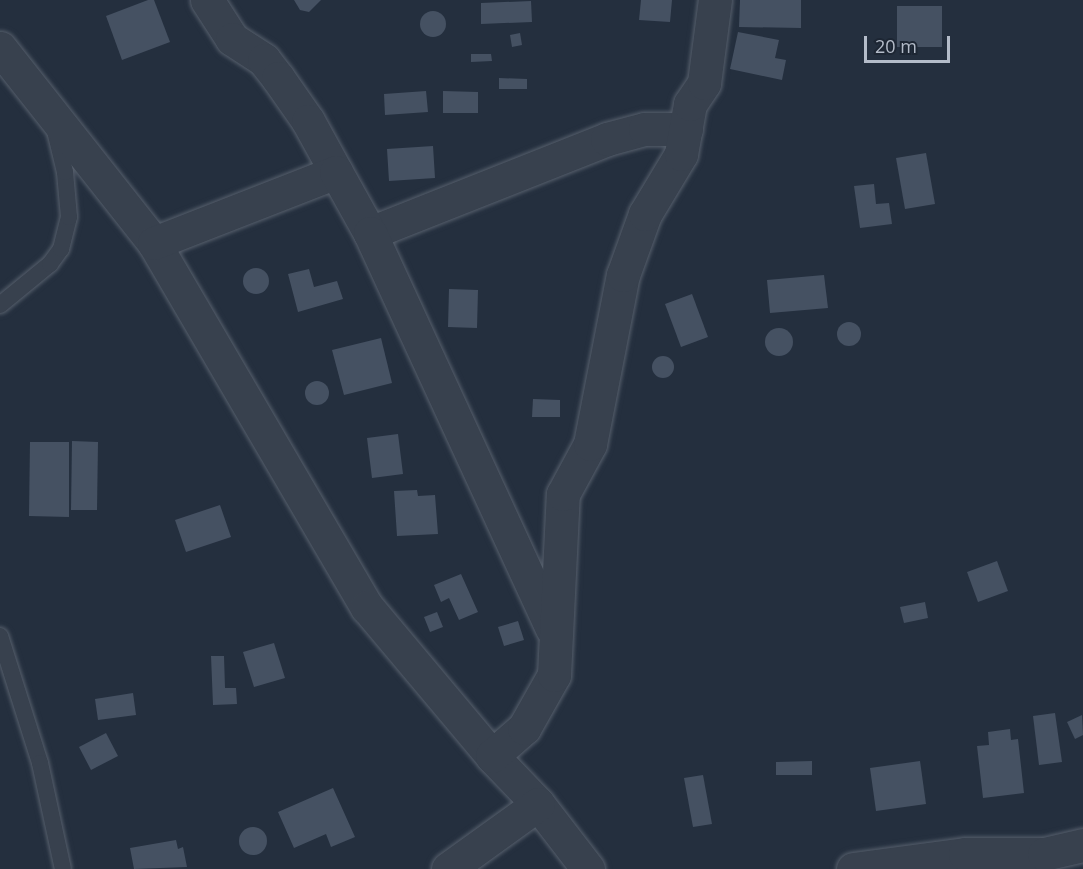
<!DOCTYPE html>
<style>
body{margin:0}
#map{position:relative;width:1083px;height:869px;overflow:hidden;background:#242f3e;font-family:"Open Sans",sans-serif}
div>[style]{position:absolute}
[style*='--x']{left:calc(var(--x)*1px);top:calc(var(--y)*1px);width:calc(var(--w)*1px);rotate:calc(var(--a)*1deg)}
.building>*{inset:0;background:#455162}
.round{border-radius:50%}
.roads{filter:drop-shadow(0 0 2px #565f6c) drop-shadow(0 0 2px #565f6c)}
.service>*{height:16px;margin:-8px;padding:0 8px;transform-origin:8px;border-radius:8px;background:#38414e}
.minor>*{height:33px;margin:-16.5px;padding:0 16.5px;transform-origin:16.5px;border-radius:16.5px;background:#38414e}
span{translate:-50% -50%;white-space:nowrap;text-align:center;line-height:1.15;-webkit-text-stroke:4.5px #1d2633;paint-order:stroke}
.scale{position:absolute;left:864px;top:36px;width:86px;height:27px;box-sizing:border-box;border:3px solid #b4bcc9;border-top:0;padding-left:8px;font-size:18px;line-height:21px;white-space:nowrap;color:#b4bcc9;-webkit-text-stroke:4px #1d2633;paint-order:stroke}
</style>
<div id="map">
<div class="building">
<i style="clip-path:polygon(148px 0,154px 0,170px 42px,122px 60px,106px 16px)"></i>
<i style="clip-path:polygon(294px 0,321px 0,309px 12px,300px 10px)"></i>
<i style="clip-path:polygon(641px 0,672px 0,670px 22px,639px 20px)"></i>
<i style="clip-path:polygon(740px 0,801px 0,801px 28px,739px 27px)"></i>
<i style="clip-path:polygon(531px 1px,532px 22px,481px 24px,481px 3px)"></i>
<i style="clip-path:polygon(897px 6px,942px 6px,942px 47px,897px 47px)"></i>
<i class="round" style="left:420px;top:11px;width:26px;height:26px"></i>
<i style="clip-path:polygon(738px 32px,779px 40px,775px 58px,786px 60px,782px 80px,730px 69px)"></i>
<i style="clip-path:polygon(520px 33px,522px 45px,512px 47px,510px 35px)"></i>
<i style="clip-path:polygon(471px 54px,491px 54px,492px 61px,471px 62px)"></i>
<i style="clip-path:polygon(499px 78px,527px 79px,527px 89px,499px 89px)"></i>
<i style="clip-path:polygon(426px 91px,428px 112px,385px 115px,384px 94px)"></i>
<i style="clip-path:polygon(443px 91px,478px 92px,478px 113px,443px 113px)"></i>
<i style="clip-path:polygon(433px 146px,435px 178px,389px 181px,387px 149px)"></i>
<i style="clip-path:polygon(926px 153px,935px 204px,905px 209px,896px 158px)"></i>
<i style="clip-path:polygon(874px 184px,876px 204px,889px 203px,892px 224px,860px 228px,854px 186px)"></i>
<i class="round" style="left:243px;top:268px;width:26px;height:26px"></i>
<i style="clip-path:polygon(309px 269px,314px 287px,337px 281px,343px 299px,298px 312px,288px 274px)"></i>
<i style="clip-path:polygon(824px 275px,828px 308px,770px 313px,767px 280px)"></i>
<i style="clip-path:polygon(449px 289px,478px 290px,477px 328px,448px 327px)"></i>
<i style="clip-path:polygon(692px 294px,708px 337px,681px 347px,665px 304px)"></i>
<i class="round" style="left:837px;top:322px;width:24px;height:24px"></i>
<i class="round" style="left:765px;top:328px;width:28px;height:28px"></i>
<i style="clip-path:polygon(381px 338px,392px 383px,344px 395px,332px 350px)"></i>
<i class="round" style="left:652px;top:356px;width:22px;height:22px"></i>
<i class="round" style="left:305px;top:381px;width:24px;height:24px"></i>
<i style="clip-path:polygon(533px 399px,560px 400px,560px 417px,532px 417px)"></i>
<i style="clip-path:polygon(398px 434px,403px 474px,372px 478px,367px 438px)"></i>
<i style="clip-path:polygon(72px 441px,98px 442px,97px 510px,71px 510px)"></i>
<i style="clip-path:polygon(30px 442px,69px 442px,69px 517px,29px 516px)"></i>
<i style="clip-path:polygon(417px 490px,418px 496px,435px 495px,438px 534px,397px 536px,394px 491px)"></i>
<i style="clip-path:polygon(220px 505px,231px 537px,186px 552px,175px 520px)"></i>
<i style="clip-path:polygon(997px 561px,1008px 591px,978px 602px,967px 572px)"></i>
<i style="clip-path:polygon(461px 574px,478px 612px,459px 620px,449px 598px,441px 602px,434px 585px)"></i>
<i style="clip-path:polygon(925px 602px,928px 618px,904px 623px,900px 607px)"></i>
<i style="clip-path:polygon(437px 612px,443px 627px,430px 632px,424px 617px)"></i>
<i style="clip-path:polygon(518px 621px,524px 640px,504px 646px,498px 627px)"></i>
<i style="clip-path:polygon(274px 643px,285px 678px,254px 687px,243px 652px)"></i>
<i style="clip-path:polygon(211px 656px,224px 656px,225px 688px,236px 688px,237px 704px,213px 705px)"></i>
<i style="clip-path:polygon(133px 693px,136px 715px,98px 720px,95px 699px)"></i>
<i style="clip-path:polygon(1055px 713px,1062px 762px,1039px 765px,1033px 716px)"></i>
<i style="clip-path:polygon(1082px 715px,1083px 735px,1075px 739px,1067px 722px)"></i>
<i style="clip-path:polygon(1010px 729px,1011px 740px,1018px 739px,1024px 793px,983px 798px,977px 746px,989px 745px,988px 732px)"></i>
<i style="clip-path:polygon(106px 733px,118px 756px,91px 770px,79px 747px)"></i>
<i style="clip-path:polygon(812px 761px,812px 775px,776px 775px,776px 762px)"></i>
<i style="clip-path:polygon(920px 761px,926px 804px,876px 811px,870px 768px)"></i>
<i style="clip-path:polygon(703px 775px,712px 824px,693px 827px,684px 778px)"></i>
<i style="clip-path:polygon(333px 788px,355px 837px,331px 847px,326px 834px,294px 848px,278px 812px)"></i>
<i class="round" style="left:239px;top:827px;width:28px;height:28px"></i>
<i style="clip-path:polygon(176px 840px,178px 849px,183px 847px,187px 867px,134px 869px,130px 848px)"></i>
</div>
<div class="roads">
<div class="service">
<i style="--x:0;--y:305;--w:65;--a:-39.4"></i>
<i style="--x:50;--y:264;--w:19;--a:-54"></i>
<i style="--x:61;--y:249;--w:33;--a:-76"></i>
<i style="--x:69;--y:217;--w:45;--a:-95.1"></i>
<i style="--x:65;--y:172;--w:42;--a:-103.7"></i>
<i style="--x:0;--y:636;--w:133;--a:72.5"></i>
<i style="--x:40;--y:763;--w:108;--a:77.8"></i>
</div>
<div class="minor">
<i style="--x:207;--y:0;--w:46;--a:57.3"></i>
<i style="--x:232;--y:39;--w:38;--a:33"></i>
<i style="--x:264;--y:60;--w:23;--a:52"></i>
<i style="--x:278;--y:78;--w:52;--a:55.1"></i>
<i style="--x:308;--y:121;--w:58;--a:61.2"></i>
<i style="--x:0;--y:48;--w:248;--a:51.7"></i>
<i style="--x:154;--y:243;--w:422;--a:59.7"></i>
<i style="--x:367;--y:607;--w:194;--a:50"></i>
<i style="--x:492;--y:756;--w:66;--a:46.2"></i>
<i style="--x:538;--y:804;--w:82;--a:52.4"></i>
<i style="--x:370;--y:233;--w:255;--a:-21.6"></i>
<i style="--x:607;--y:139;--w:39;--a:-15"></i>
<i style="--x:645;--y:129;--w:41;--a:0"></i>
<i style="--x:154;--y:243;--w:195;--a:-21.3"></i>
<i style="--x:336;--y:172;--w:70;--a:60.9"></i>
<i style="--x:370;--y:233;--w:435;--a:65.3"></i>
<i style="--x:492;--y:756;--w:43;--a:-41.2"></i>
<i style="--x:524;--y:728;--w:61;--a:-60.5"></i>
<i style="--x:554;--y:675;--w:181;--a:-87.2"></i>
<i style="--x:563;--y:494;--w:57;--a:-61.6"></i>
<i style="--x:590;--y:444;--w:172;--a:-79"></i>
<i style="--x:623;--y:275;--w:65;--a:-70.2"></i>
<i style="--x:645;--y:214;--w:70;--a:-59"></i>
<i style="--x:681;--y:154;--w:51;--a:-79.8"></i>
<i style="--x:690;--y:104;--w:25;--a:-56"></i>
<i style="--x:704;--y:83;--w:84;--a:-82.5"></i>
<i style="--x:448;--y:869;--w:111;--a:-35.8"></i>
<i style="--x:853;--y:869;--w:113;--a:-7.6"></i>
<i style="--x:965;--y:854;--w:79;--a:0"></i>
<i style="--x:1044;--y:854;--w:40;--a:-13"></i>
</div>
</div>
<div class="scale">20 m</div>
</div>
